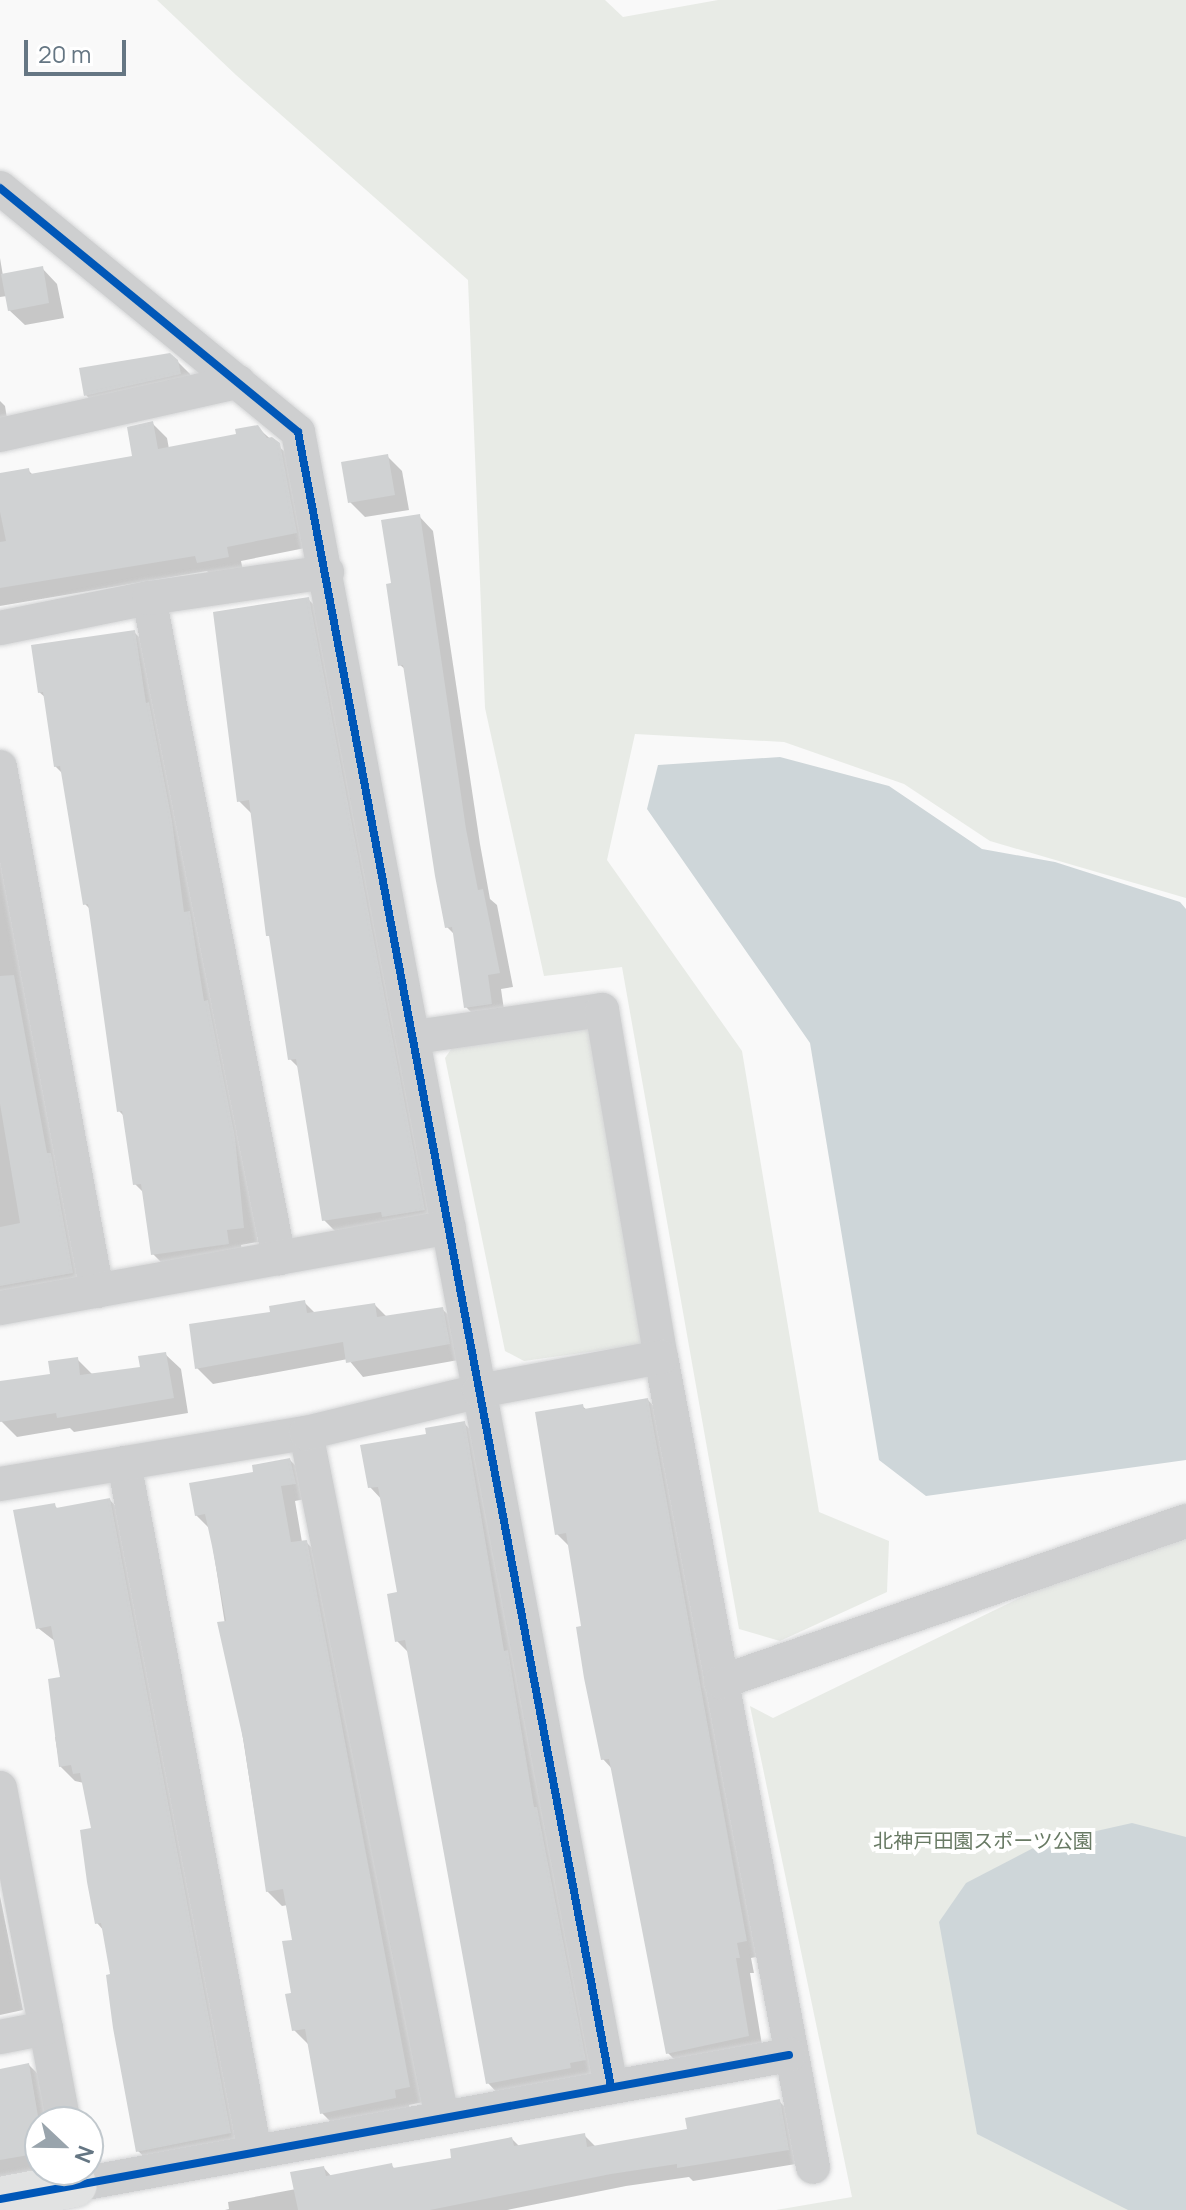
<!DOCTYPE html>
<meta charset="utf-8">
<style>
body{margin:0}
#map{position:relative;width:1186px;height:2210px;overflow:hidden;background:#f9f9f9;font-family:Manrope,"Noto Sans JP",sans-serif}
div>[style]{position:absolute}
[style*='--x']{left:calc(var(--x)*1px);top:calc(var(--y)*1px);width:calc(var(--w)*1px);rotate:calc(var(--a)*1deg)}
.green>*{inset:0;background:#e8ebe6}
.water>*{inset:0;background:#ced6d9}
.shadow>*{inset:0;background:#0003}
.building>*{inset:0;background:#d0d2d3}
.roads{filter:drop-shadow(0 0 2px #d5d6d7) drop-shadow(0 0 2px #d5d6d7)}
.street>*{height:34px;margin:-17px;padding:0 17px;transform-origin:17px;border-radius:17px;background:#cecfd0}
.secondary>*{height:44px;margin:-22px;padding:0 22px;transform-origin:22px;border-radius:22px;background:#e1e2e2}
.cycleway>*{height:8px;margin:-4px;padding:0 4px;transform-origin:4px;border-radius:4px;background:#0057b8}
span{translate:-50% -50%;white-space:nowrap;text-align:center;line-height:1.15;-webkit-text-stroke:8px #fff;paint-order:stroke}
.park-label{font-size:20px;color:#687a64}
.north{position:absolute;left:24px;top:2106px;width:80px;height:80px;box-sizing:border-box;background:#fff;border:2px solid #c1c8cd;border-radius:50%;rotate:112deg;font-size:22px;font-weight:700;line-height:32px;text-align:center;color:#657683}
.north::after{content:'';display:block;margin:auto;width:28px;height:36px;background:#99a4ac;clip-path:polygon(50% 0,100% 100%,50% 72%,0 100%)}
.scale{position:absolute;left:24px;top:40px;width:102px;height:36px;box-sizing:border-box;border:4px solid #657683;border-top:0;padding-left:10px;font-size:24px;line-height:28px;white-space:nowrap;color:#657683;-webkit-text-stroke:6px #fff;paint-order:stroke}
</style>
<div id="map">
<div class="green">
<i style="clip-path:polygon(157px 0,605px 0,623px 17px,718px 0,1186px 0,1186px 898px,990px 841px,904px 784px,784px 742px,635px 734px,607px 860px,742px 1051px,819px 1512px,889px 1541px,887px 1592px,780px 1641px,739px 1629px,622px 967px,544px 976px,485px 708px,468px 280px,236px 75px)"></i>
<i style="clip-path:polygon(579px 1023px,598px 1036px,647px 1344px,524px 1361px,505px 1351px,445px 1058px,454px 1045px)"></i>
<i style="clip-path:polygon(1186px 1517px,1186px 2210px,776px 2210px,852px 2197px,750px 1706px,773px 1718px)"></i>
</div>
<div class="water">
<i style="clip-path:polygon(780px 757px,889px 786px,982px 849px,1055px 862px,1180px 902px,1186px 909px,1186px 1460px,926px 1496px,879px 1460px,810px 1043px,647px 809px,658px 765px)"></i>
<i style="clip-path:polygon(1132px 1823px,1186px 1837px,1186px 2210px,1128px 2210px,977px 2134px,939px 1922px,966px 1883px,1043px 1843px)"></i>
</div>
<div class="shadow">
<i style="clip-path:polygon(0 258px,3px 276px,42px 268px,57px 284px,64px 318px,25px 325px,9px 310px,7px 296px,0 297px)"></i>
<i style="clip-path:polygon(177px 361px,190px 374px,192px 386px,97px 407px,86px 395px)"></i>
<i style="clip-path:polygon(0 401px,5px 406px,9px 431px,0 433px)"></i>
<i style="clip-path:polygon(153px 424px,167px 438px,169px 449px,238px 436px,257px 427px,294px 460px,310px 547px,241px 561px,243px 571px,213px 577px,207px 571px,0 606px,0 475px,28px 470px,33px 475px,135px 457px)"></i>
<i style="clip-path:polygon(387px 456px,402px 471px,409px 510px,365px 517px,350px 502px)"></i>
<i style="clip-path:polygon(419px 516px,433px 531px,480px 844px,490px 899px,497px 905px,513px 987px,501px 989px,505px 1017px,480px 1021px,466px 1007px,455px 935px,447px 927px,406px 670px,400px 665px,393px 584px)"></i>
<i style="clip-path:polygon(308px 599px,324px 615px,439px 1225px,339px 1235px,324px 1220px,299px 1068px,290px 1059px,253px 815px,239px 801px)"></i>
<i style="clip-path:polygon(134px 632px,149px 647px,249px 1153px,258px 1242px,241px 1245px,243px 1258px,168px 1269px,153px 1254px,144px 1193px,135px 1184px,125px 1117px,119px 1111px,91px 910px,85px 904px,63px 774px,55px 766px,46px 698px,39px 692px)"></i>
<i style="clip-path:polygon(0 817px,87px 1288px,0 1291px)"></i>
<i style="clip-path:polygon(304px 1302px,316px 1314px,375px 1305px,387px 1317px,442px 1309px,458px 1324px,464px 1359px,363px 1377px,348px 1359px,213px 1384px,197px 1368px)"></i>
<i style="clip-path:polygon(165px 1354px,181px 1369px,188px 1413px,74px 1432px,70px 1428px,17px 1437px,1px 1421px,0 1383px,52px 1375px,77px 1359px,92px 1374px,142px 1369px)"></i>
<i style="clip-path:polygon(648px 1400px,663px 1416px,761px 1956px,751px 1958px,754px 1973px,750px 1973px,763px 2051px,683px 2068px,668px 2053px,613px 1770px,603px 1759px,570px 1547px,557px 1534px,582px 1406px,587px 1410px)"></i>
<i style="clip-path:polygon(464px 1423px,479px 1439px,600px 2075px,503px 2099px,488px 2083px,409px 1653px,397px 1641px,399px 1594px,383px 1501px,370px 1487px,429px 1435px)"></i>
<i style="clip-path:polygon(290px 1460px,305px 1475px,310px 1498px,295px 1501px,302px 1542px,306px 1542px,321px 1557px,424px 2102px,409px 2105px,410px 2113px,337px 2128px,322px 2113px,309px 2045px,294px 2030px,294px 1942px,288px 1905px,282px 1906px,267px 1891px,210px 1529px,196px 1515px,255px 1473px)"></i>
<i style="clip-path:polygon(110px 1500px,124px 1515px,244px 2147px,153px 2165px,138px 2151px,112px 1976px,104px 1931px,97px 1923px,93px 1829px,84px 1783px,75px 1781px,60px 1766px,55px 1737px,60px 1736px,62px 1678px,56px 1642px,38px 1628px,54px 1505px,59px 1510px)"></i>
<i style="clip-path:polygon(0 1896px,23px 2010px,0 2015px)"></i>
<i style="clip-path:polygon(29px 2065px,44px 2080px,52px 2122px,40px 2122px,40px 2170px,0 2177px,0 2070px)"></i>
<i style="clip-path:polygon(779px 2101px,793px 2115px,802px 2163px,693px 2181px,689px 2177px,626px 2186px,507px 2210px,225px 2210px,229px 2209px,228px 2202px,296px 2189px,324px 2168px,332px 2177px,391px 2165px,396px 2170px,454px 2160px,512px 2139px,520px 2147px,584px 2135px,597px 2148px,689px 2131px)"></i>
</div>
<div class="building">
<i style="clip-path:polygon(43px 266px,49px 303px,8px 311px,1px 274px)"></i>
<i style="clip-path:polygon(170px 353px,178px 360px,181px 374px,84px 396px,79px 368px)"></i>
<i style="clip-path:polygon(153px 421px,158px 449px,236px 434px,235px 429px,258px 425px,267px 438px,272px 437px,280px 443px,297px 533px,227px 547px,229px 557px,197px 563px,195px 556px,0 588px,0 542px,6px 541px,0 512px,0 473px,29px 468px,30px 474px,132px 456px,127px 427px)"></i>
<i style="clip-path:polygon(388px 454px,395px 495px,348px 503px,341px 462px)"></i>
<i style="clip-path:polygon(420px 514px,466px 829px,478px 890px,483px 889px,500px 973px,488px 975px,492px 1004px,464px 1008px,452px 927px,445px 928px,435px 876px,403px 665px,398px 666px,386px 584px,391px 583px,381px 520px)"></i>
<i style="clip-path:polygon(309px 597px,425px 1210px,382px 1217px,381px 1212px,322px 1221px,296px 1059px,288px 1060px,269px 936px,266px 936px,249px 800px,237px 802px,213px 612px)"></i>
<i style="clip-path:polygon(135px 630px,146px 703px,149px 702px,172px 821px,184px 912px,190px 911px,204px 1001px,208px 1000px,235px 1137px,244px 1228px,227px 1230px,229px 1244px,151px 1255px,141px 1184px,133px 1185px,122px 1111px,117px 1112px,88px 904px,83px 905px,60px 766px,54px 767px,43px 692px,38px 693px,31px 645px)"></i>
<i style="clip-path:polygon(14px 975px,47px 1153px,51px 1153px,73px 1273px,0 1286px,0 1227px,20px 1223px,0 1104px,0 976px)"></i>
<i style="clip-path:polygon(305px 1300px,307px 1313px,375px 1303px,377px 1317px,443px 1307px,450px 1344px,346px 1363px,343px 1342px,195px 1369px,189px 1324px,270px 1312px,269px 1306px)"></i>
<i style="clip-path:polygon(166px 1352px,174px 1398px,57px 1418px,56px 1413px,0 1422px,0 1381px,50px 1374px,48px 1361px,78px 1357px,80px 1375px,140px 1367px,138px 1356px)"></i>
<i style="clip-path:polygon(648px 1398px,747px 1941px,737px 1943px,740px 1958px,736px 1958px,749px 2036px,666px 2054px,609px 1759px,601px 1760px,584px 1678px,576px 1627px,581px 1626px,566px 1533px,555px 1535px,535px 1412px,583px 1404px,584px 1409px)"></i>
<i style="clip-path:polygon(465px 1421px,504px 1651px,508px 1650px,534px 1807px,537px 1807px,586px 2060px,570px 2063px,571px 2068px,486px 2084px,405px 1640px,395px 1642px,387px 1594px,397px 1592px,378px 1487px,368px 1488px,360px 1445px,426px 1434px,425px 1428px)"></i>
<i style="clip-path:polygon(290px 1458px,296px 1484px,281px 1486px,291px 1542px,307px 1540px,410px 2087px,395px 2090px,396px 2098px,320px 2114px,305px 2029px,292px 2031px,285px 1994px,291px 1993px,282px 1941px,292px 1940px,283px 1889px,266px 1892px,244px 1743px,217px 1622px,226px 1621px,212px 1546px,205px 1514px,195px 1516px,189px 1483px,253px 1472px,252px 1465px)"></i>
<i style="clip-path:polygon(110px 1498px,231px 2133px,136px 2152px,113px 2028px,106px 1975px,110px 1974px,101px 1923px,95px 1924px,87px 1882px,80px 1830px,91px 1828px,80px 1773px,73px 1774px,71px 1765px,59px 1767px,48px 1679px,60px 1677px,51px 1626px,36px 1629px,13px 1510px,55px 1503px,56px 1508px)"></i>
<i style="clip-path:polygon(29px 2063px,40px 2128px,40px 2153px,0 2160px,0 2069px)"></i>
<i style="clip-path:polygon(780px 2099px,789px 2150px,677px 2168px,677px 2164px,611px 2174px,430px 2210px,298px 2210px,290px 2172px,324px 2166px,326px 2176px,392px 2163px,393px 2168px,451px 2158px,450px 2149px,512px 2137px,514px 2146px,585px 2133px,587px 2147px,687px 2129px,685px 2118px)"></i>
</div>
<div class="roads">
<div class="street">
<i style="--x:0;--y:188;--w:385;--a:39.3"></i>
<i style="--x:298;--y:432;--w:1684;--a:79.29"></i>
<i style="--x:0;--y:435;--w:244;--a:-12.6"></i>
<i style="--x:149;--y:598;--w:673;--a:78.86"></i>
<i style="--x:0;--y:628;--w:152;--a:-11.4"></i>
<i style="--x:149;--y:598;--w:180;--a:-8.3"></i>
<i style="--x:0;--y:767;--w:533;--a:79.51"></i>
<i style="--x:415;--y:1037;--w:189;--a:-8.2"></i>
<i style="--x:602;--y:1010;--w:352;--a:80.4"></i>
<i style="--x:661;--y:1357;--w:824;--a:79.37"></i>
<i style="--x:0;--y:1308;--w:456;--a:-10.2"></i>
<i style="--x:306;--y:1433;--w:698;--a:78.77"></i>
<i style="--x:124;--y:1463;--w:701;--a:79.23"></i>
<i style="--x:0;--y:1484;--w:310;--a:-9.5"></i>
<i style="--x:306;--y:1433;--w:178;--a:-13.6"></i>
<i style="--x:479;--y:1391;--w:185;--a:-10.6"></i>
<i style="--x:721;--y:1682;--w:492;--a:-19.1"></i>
<i style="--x:0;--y:1788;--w:340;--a:79.2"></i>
<i style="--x:0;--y:2037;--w:47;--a:-11.1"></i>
<i style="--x:75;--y:2185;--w:726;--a:-10.32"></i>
</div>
<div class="secondary">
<i style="--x:0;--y:2199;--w:76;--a:-10.6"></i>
</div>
</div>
<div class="cycleway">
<i style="--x:0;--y:188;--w:385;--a:39.3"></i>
<i style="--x:298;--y:432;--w:1684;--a:79.29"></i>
<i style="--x:0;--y:2199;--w:802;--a:-10.34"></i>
</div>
<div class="park-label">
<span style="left:983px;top:1840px">北神戸田園スポーツ公園</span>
</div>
<div class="north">N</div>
<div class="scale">20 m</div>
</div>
